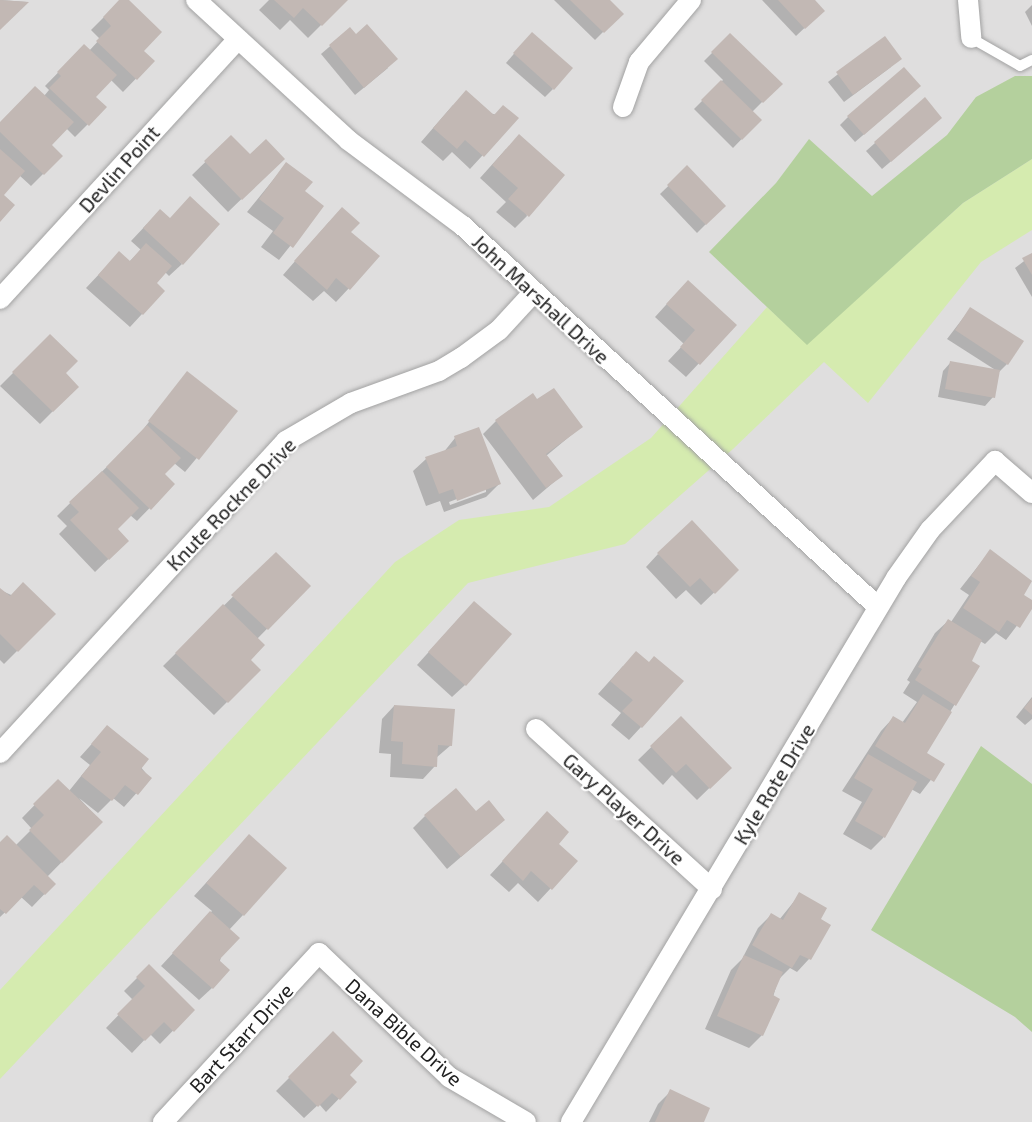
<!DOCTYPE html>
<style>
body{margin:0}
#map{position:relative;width:1032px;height:1122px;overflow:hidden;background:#f1ede8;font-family:"Exo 2",sans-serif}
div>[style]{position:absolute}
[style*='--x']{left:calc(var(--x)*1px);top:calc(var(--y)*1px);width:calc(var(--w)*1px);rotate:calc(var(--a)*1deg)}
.residential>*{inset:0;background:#dfdede}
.grass>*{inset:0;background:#d5ebaf}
.forest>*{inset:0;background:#b4d09d}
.shadow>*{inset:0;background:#0003}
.building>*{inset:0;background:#c2b8b4}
.roads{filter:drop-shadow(0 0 2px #a2a2a2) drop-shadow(0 0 2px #a2a2a2)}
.lane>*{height:10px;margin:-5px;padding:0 5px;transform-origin:5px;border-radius:5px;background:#fff}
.street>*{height:20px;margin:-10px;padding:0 10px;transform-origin:10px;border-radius:10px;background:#fff}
span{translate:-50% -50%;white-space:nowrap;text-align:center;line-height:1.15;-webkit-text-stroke:4.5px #fff;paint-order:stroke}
.street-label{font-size:20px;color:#212121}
</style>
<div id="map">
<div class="residential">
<i style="clip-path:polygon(0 0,1032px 0,1032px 1122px,0 1122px)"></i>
</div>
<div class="grass">
<i style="clip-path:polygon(1032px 159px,1032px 230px,981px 262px,868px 403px,824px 362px,733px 449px,625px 544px,468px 583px,0 1079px,0 990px,395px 562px,459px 520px,549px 507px,651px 438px,767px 307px,807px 344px,963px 203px)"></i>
</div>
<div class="forest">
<i style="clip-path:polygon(1015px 76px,1032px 76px,1032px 159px,963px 203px,807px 345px,709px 252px,776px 183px,809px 139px,872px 196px,947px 135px,976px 97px)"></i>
<i style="clip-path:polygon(981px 746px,1032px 784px,1032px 1032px,1015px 1017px,871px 930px)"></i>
</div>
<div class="shadow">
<i style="clip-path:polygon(0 0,27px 2px,0 29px)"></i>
<i style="clip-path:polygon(121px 0,127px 0,142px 51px,153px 61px,123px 92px,110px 79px,94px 97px,105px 107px,75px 137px,66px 128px,49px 145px,61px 156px,31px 186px,19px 175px,2px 195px,0 220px,0 124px,44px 96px,49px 90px,45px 86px,84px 46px,89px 51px,100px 39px,91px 30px)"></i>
<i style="clip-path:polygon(269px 0,346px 0,308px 38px,290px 20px,280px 30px,259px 10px)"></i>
<i style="clip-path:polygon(554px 0,608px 0,621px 14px,595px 40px)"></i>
<i style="clip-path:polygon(762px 0,813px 0,814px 19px,796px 36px)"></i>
<i style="clip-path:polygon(1032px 5px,1032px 26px,1025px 12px)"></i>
<i style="clip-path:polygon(350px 29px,388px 68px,355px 95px,321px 54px)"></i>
<i style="clip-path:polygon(730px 35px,780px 84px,752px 112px,760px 120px,733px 148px,694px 109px,723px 80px,704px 61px)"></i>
<i style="clip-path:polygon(884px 38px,891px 67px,844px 102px,828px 82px)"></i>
<i style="clip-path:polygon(524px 42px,553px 89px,545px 97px,506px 63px)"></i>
<i style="clip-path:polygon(911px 94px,855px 142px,840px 125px,848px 117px)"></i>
<i style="clip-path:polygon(453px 105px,516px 119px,470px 169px,452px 152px,443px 161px,421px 142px)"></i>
<i style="clip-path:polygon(932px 126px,882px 169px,866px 151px,875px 143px)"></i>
<i style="clip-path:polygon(231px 137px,250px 156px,283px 159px,228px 212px,192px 175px)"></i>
<i style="clip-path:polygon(506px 149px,527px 216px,515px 228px,496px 212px,506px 202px,480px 178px)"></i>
<i style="clip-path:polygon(286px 164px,303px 192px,322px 206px,279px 260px,261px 247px,273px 231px,247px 212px)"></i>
<i style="clip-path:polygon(687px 168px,724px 206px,697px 233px,660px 194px)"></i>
<i style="clip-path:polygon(329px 222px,349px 232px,378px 257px,336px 302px,324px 291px,313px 301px,283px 275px)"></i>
<i style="clip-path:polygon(147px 224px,182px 264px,169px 276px,165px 272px,154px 283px,142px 314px,130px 327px,86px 288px,119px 253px,129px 262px,141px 250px,131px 241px)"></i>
<i style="clip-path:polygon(1032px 255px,1032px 297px,1015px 268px)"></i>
<i style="clip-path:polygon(675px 295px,735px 325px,686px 377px,668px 361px,684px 344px,655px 317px)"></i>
<i style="clip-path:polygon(970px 309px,1007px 364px,998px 373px,993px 397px,985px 406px,938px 397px,943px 371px,951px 362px,997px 371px,947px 339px)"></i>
<i style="clip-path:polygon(50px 336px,64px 373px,77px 387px,40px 424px,0 386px)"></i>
<i style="clip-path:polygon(187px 373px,236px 411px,185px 472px,174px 463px,163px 474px,173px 484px,137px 521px,130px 515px,116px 529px,127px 541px,95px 572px,59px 534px,67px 526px,57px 516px,138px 436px)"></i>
<i style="clip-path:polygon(537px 402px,581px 427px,546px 456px,561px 476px,533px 500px,483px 434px,496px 421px)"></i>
<i style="clip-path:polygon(evenodd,455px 438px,499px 484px,486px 497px,444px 512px,440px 501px,426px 506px,413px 471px,426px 459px,443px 453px,455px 438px,486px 488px,486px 492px,450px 505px,449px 502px,486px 488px)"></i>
<i style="clip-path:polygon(990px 551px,1032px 606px,1006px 640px,996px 633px,985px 644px,980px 641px,970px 661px,978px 666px,925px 753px,943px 764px,920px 794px,911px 789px,883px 838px,871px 850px,843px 834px,862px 802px,842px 791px,881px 731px,893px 718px,902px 723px,917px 702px,903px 693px,910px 682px,907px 680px,935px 633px,948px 621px,951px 622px,969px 595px,960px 589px)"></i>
<i style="clip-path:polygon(276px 554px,309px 586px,257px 639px,249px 660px,259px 670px,214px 715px,163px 666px)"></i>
<i style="clip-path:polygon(658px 554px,724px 583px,701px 605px,686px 590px,676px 599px,646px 567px)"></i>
<i style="clip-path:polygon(0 590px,54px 614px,4px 664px,0 660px)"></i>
<i style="clip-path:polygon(462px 615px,465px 685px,452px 697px,417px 665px)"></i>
<i style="clip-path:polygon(623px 666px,641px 727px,629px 740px,611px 725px,621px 713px,598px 694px)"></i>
<i style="clip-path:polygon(1032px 697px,1032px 719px,1025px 725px,1016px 717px)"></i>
<i style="clip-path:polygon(394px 706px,451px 745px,436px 758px,435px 766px,423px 779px,390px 777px,391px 754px,379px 753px,382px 719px)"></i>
<i style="clip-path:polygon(681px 718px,730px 768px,697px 800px,672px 775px,663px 785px,638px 760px)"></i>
<i style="clip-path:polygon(107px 727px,150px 778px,124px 807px,113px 798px,98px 813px,79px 798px,101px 822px,47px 877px,54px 884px,32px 907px,21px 897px,0 917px,0 844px,15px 846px,32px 829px,22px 818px,58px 781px,69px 791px,90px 765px,80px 757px)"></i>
<i style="clip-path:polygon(425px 816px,490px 832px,447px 869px,413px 828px)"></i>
<i style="clip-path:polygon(535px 826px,576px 861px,538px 902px,518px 883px,509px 892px,490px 875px)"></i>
<i style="clip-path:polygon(237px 849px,243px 915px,229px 930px,212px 988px,199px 1000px,161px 966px,212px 911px,194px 896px)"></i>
<i style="clip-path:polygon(800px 894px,819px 919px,829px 925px,809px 959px,797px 972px,790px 968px,778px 980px,762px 1035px,749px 1048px,705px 1029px,731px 970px,742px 959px,758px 928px,771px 915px,779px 920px)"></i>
<i style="clip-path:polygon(149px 966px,193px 1010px,160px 1044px,150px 1034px,132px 1053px,106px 1028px,133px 1000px,124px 991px)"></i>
<i style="clip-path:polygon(333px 1034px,348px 1075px,355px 1082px,326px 1112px,319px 1104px,304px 1118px,276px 1091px)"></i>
<i style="clip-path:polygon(671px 1091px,702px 1122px,649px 1122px,658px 1104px)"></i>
</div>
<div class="building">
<i style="clip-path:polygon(0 0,29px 2px,0 30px)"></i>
<i style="clip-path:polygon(119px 0,129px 0,162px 32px,144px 51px,155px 61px,137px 80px,96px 41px,111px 26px,103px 17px)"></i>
<i style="clip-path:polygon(274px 0,348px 0,322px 26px,303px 8px,294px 18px)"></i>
<i style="clip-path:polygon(570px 0,610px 0,624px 14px,604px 33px)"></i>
<i style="clip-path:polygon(778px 0,815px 0,825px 11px,805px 29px)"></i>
<i style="clip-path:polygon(367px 24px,398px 59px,364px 88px,329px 45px,350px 27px,356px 34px)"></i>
<i style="clip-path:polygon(532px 32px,573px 68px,554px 90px,513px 53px)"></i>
<i style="clip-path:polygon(730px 33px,783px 84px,763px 103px,711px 52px)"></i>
<i style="clip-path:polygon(885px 36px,902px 59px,853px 95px,836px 72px)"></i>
<i style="clip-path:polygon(84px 44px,117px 75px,96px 97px,107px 107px,89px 126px,49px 88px,61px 76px,57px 72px)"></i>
<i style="clip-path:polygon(904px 67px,921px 86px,864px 135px,847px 116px)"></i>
<i style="clip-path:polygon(721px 80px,762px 120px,742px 140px,701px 100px)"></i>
<i style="clip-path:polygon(35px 86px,74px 122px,52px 145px,63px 156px,44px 175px,0 132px,0 122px)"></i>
<i style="clip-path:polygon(466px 90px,494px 115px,503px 105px,519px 118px,484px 157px,465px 140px,457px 149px,433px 128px)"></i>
<i style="clip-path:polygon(925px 97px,942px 118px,891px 162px,874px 142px)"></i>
<i style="clip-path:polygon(519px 134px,565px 175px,529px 217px,508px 199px,518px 188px,492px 165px)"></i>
<i style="clip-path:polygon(231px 135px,250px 154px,266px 139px,285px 159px,242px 200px,204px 161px)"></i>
<i style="clip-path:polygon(0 149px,25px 171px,4px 195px,15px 205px,0 222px)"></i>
<i style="clip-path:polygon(286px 162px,313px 182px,305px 191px,324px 206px,293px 248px,273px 233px,284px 218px,259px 199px)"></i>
<i style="clip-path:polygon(687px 165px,726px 206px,706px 225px,667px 185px)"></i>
<i style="clip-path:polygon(190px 196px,220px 224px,183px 265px,143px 228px,160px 209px,170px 218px)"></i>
<i style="clip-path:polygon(342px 207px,360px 223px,351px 232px,380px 256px,350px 290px,336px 278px,327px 290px,294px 261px)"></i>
<i style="clip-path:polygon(146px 243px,172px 266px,157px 283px,165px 291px,143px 315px,98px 275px,119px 251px,130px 261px)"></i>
<i style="clip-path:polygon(1032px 253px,1032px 275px,1022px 258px)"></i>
<i style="clip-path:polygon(688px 280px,737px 325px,700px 365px,680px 347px,695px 330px,666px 304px)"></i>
<i style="clip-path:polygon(970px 307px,1024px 341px,1008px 365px,955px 330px)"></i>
<i style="clip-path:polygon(50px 334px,78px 361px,66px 373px,79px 387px,53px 412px,12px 372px)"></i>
<i style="clip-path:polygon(950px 361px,1000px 370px,995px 398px,945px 389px)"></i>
<i style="clip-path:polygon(187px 371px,238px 411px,199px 460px,148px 421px)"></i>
<i style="clip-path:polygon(554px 388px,583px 427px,546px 454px,563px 476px,546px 488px,495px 420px,533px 393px,537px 399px)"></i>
<i style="clip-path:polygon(147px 425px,181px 458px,165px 474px,175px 484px,151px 510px,106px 467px)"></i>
<i style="clip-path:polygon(479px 427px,501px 484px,457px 501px,453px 489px,439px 494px,425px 457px,457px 446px,454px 436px)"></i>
<i style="clip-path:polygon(102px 471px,139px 508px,118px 529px,129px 541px,109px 560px,70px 520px,79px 512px,69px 502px)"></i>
<i style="clip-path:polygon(692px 520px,739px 570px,715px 594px,700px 578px,690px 587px,657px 553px)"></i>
<i style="clip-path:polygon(990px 549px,1032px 581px,1024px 595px,1032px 600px,1032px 609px,1020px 628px,1007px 620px,999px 632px,963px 608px,980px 582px,971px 576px)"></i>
<i style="clip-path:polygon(276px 552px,311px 586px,268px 630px,231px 595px)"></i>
<i style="clip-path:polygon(23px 582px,56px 614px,18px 652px,0 634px,0 588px,10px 596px)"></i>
<i style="clip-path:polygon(474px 601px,512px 634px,466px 686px,428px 652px)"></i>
<i style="clip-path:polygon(223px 604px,265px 645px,251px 660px,261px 670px,228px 703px,175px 653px)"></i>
<i style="clip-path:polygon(948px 619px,982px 640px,972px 661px,980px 666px,956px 706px,915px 680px,922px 669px,918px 667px)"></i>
<i style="clip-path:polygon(636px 651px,649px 662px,654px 656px,684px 681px,642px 728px,622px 711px,633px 700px,610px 681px)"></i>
<i style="clip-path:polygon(923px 694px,952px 712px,927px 753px,945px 764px,934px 782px,875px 746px,893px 716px,905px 723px)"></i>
<i style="clip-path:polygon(1032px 698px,1032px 715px,1024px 708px)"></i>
<i style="clip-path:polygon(394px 705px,455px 709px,452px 746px,438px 745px,437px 767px,402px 764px,403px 742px,391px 741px)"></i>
<i style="clip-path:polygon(681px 716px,732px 768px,710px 789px,686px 764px,676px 773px,650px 746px)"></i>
<i style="clip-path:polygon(107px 725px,149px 759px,141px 769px,152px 778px,138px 795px,125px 785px,112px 801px,81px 776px,101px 752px,91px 744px)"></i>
<i style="clip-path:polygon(868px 754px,917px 782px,885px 838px,855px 821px,873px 789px,854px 778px)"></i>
<i style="clip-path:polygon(58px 779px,103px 822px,62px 863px,29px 830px,44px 815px,33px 804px)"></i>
<i style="clip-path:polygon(456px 788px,476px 811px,489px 800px,505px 820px,461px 857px,424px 815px)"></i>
<i style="clip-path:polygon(547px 811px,569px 832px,559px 844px,578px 861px,552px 890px,531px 871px,523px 881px,502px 861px)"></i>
<i style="clip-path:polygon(249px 834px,287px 868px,244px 916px,206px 883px)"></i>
<i style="clip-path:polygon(7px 835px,56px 884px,45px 895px,34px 885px,6px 914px,0 909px,0 842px)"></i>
<i style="clip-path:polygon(799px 892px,827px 908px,821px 919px,831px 925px,811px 960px,800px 955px,792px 968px,752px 945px,771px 913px,783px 920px)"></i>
<i style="clip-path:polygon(210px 911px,240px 938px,219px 960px,230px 970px,213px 989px,172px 953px)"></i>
<i style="clip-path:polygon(744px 955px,783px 972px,773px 995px,780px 999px,763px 1036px,717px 1016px)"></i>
<i style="clip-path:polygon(149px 964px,195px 1010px,174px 1032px,164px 1022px,145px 1041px,117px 1014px,145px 986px,136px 977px)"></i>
<i style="clip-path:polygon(333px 1031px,363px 1061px,350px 1075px,357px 1082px,340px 1100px,332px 1093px,318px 1107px,288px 1077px)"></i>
<i style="clip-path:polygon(670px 1089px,710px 1108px,704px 1122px,655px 1122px)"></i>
</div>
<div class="roads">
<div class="lane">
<i style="--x:971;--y:38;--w:56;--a:29.7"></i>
<i style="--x:1020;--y:66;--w:13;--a:-27"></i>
</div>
<div class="street">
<i style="--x:196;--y:0;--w:207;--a:42.6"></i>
<i style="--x:348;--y:140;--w:144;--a:36.8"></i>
<i style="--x:463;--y:226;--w:563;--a:42.55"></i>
<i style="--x:968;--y:0;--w:38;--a:85"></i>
<i style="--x:623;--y:107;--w:48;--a:-70.4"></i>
<i style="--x:639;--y:62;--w:81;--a:-50"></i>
<i style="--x:0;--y:299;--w:352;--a:-47.5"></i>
<i style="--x:536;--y:729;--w:238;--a:42.3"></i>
<i style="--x:0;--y:753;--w:423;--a:-47.5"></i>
<i style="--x:286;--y:441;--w:75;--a:-30.3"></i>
<i style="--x:351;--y:403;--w:94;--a:-20"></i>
<i style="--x:439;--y:371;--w:26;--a:-31"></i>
<i style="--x:461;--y:358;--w:47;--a:-36.4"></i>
<i style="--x:499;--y:330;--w:52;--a:-47.4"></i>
<i style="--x:163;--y:1122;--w:230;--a:-47.3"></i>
<i style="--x:319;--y:953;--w:180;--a:43.6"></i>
<i style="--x:449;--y:1077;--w:89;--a:30.3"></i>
<i style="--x:571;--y:1122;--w:634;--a:-59.14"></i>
<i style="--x:896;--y:578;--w:59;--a:-54.7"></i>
<i style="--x:930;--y:530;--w:95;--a:-46.7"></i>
<i style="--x:995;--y:461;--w:49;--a:40.9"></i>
</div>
</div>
<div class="street-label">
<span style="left:119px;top:169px;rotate:-48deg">Devlin Point</span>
<span style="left:541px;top:299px;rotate:43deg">John Marshall Drive</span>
<span style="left:231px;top:504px;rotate:-46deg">Knute Rockne Drive</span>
<span style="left:774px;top:784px;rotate:-59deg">Kyle Rote Drive</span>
<span style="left:624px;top:809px;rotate:42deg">Gary Player Drive</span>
<span style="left:404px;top:1032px;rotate:42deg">Dana Bible Drive</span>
<span style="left:241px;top:1038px;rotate:-47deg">Bart Starr Drive</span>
</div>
</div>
